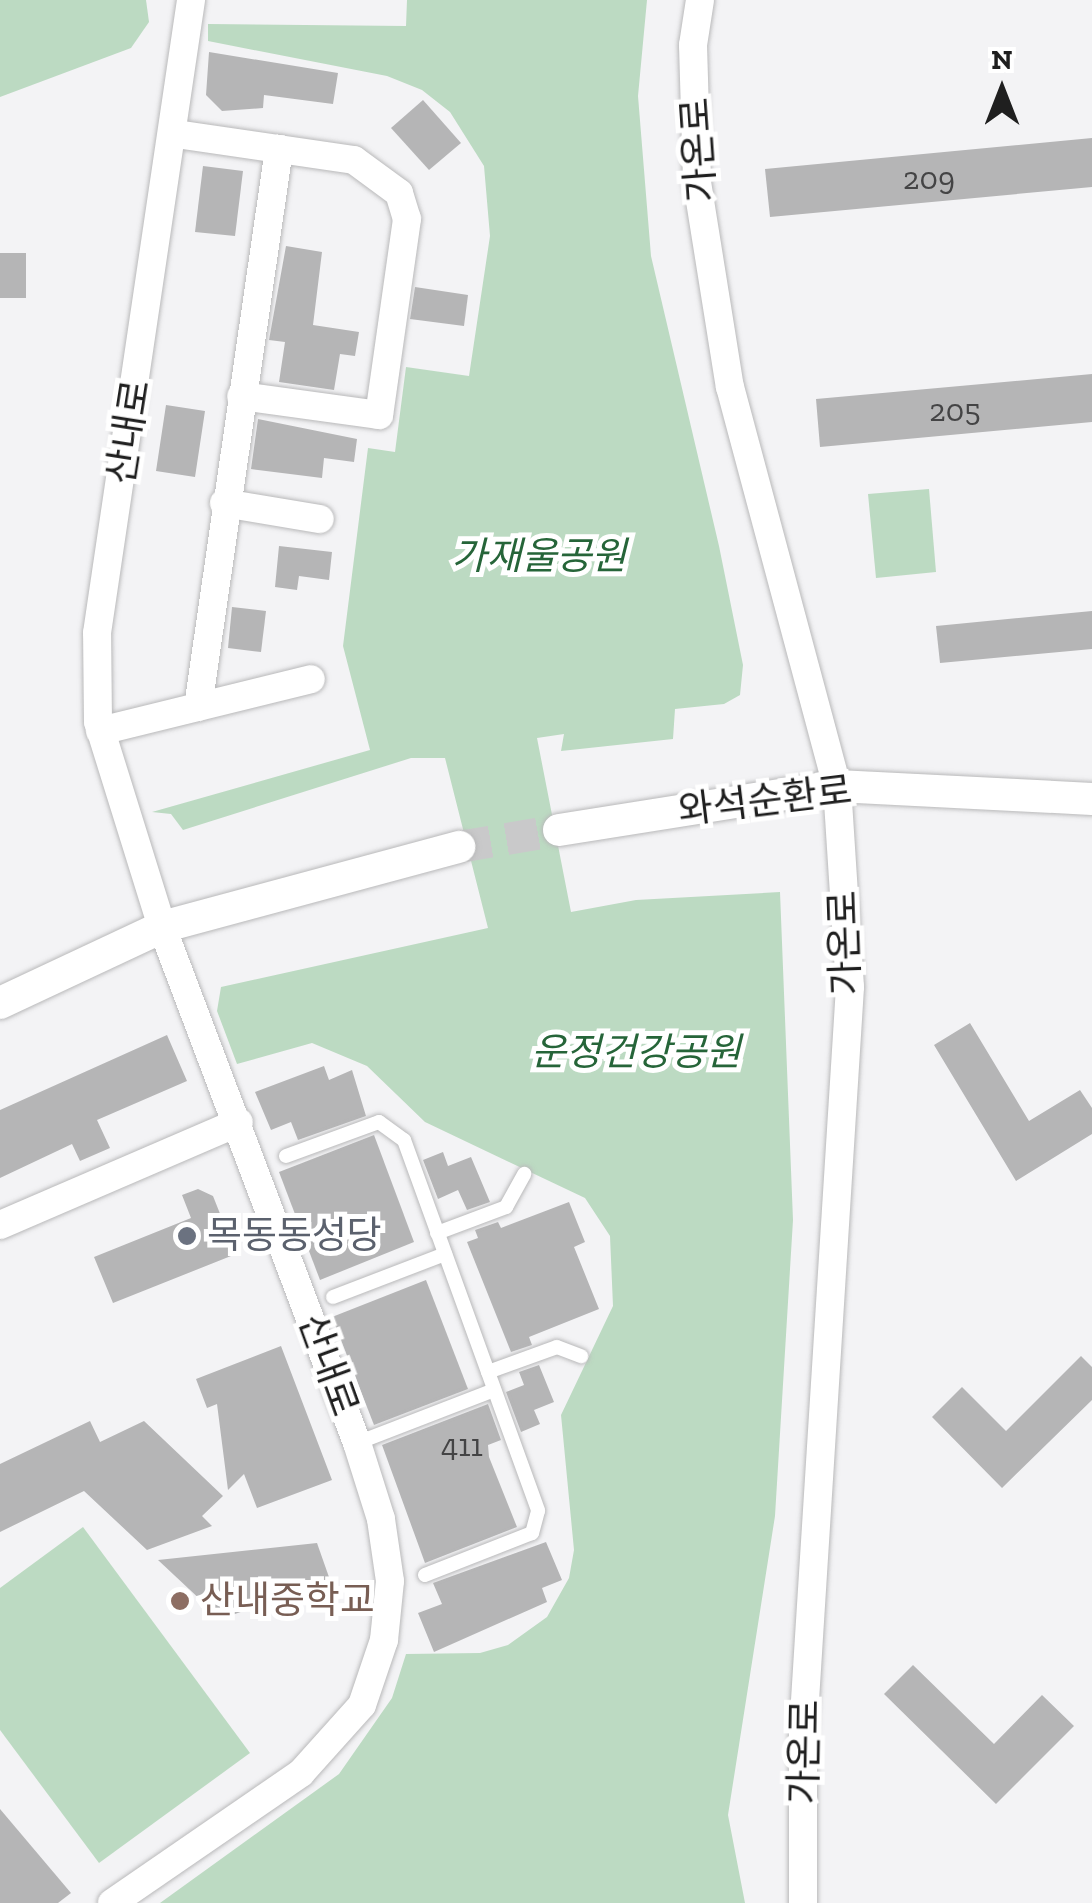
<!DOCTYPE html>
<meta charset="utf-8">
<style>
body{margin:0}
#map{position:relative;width:1092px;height:1903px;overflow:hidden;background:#f3f3f5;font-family:"Zilla Slab","Noto Sans KR",serif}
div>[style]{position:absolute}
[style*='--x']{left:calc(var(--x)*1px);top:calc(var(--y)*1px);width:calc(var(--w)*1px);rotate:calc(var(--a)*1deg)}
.green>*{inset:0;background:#bcdac2}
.building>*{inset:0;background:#b5b5b6}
.tertiary-tunnel>*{height:32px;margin-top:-16px;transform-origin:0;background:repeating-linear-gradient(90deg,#c9c9ca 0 32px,transparent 0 48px)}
.roads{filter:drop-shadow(0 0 2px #b9b9ba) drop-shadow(0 0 2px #b9b9ba)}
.service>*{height:14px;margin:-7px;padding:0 7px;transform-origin:7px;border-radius:7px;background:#fff}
.minor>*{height:28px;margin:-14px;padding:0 14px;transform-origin:14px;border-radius:14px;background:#fff}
.tertiary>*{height:32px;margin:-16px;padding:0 16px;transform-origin:16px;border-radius:16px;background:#fff}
.dots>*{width:28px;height:28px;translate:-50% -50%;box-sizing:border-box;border:5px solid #fff;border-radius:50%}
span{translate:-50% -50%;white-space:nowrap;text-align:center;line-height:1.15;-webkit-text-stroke:10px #fff;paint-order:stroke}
.number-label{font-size:32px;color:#444445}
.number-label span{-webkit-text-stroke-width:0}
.street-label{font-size:38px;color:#1f1f1f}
.park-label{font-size:38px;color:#266539;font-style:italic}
.worship-label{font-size:38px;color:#5b616d}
.left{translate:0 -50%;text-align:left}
.education-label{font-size:38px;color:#785e54}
.north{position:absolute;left:952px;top:40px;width:100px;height:100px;-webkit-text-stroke:8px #fff;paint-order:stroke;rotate:0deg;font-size:28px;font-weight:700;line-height:40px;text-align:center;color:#1f1f1f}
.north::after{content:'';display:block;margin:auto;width:35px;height:45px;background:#1f1f1f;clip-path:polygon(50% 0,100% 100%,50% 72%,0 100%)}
</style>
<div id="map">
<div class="green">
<i style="clip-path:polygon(0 0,146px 0,149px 22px,131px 48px,0 97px)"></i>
<i style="clip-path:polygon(407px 0,647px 0,638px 96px,651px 256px,719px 546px,743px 665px,740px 695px,724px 704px,675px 709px,673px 739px,561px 751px,564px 734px,537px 738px,571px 912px,636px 900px,780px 892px,793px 1220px,775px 1516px,728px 1815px,745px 1903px,160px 1903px,339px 1774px,392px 1698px,406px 1654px,480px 1653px,508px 1645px,547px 1617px,569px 1578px,574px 1550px,561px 1415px,613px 1306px,610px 1236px,585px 1198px,425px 1122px,367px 1066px,312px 1043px,237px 1064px,217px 1011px,221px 987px,488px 928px,445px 758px,411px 758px,183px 830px,171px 814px,152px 812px,370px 750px,343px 646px,368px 448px,395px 452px,406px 367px,469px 376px,490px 236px,484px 166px,450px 112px,422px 90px,387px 76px,208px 41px,208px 24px,406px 26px)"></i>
<i style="clip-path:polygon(929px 489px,936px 572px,876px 578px,868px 494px)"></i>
<i style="clip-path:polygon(83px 1527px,250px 1753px,99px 1863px,0 1730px,0 1588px)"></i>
</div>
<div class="building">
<i style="clip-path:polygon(209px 52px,338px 73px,333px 104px,264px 95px,263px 108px,222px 111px,206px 95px)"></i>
<i style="clip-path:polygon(423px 100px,461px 143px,429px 170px,391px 128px)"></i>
<i style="clip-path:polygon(1092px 138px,1092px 187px,770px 217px,765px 169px)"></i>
<i style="clip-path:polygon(203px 166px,243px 171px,235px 236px,195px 232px)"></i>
<i style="clip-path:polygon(286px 246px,322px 252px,313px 325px,359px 332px,355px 356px,340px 354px,334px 390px,279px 382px,285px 342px,269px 340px)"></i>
<i style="clip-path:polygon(0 253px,26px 253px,26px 298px,0 298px)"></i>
<i style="clip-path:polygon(415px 287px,468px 295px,464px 326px,410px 319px)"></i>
<i style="clip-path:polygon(1092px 374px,1092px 422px,820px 447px,816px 399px)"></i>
<i style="clip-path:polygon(166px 405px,205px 411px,195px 477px,156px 471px)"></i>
<i style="clip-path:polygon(258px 419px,357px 439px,354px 462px,324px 458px,322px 478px,251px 469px)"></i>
<i style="clip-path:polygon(279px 546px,332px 552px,329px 580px,299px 576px,297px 590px,275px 587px)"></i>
<i style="clip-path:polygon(232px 607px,266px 611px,261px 652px,228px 648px)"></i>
<i style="clip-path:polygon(1092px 611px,1092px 649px,940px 663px,936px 626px)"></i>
<i style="clip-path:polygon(970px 1023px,1029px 1121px,1080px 1090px,1092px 1108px,1092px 1134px,1016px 1181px,934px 1045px)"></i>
<i style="clip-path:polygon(167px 1035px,187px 1081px,97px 1120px,110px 1148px,80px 1161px,72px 1144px,0 1178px,0 1110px)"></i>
<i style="clip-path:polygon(324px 1066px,329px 1080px,352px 1070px,366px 1116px,298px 1140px,291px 1122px,271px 1130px,255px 1092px)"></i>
<i style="clip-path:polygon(374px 1135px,414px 1242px,320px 1280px,279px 1172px)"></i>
<i style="clip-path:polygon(443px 1152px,448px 1166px,471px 1157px,490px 1202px,467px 1210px,458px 1190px,438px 1199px,423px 1160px)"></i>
<i style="clip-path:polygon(198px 1189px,213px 1196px,236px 1254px,113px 1303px,94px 1257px,191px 1218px,182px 1195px)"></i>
<i style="clip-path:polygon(569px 1202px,585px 1242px,574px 1247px,599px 1309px,529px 1337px,532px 1345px,511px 1352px,467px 1242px,478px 1238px,475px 1230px,498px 1222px,501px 1228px)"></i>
<i style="clip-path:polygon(426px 1280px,468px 1389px,374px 1425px,332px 1317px)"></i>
<i style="clip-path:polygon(281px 1346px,332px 1480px,257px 1508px,244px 1474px,228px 1490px,217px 1404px,207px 1408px,196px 1379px)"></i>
<i style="clip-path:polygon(1081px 1356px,1092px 1367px,1092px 1400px,1002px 1488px,932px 1417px,962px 1387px,1006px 1431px)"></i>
<i style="clip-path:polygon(539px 1365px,554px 1402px,534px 1410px,540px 1424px,521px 1432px,506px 1392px,524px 1385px,519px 1372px)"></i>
<i style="clip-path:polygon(488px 1404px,501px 1440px,488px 1445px,489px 1457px,517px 1527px,425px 1563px,382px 1445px)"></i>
<i style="clip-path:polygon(90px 1421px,100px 1442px,144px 1421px,223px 1496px,202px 1516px,212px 1526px,147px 1550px,84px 1491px,0 1532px,0 1464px)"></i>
<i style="clip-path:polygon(546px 1542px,562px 1580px,542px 1588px,547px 1602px,434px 1652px,418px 1613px,442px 1604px,433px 1583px)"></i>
<i style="clip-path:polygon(317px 1543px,330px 1580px,221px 1619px,158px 1560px)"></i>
<i style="clip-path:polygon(913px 1665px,994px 1744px,1042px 1695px,1074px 1726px,996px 1804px,884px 1694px)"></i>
<i style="clip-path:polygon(0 1809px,71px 1893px,58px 1903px,0 1903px)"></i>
</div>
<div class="tertiary-tunnel">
<i style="--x:459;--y:847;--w:101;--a:-9.6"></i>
</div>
<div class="roads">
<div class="service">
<i style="--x:286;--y:1156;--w:99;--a:-20.1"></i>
<i style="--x:379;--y:1122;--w:31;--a:36"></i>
<i style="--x:404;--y:1140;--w:394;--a:70.1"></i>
<i style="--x:538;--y:1511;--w:23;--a:105"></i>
<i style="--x:532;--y:1533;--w:115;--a:158.6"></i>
<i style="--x:437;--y:1233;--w:74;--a:-20.6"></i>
<i style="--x:506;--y:1207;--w:38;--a:-61"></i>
<i style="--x:333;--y:1297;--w:120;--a:-21"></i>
<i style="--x:488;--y:1372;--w:73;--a:-19.9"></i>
<i style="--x:557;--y:1347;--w:26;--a:21"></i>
<i style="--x:357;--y:1443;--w:147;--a:-21.1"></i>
</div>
<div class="minor">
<i style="--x:700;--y:0;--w:46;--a:98.8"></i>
<i style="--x:693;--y:45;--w:137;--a:88.3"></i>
<i style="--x:697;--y:182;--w:208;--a:80.9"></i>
<i style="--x:730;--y:387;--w:413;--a:75"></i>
<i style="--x:837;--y:786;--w:201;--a:86.3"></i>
<i style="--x:850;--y:987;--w:747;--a:93.61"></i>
<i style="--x:803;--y:1733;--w:170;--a:90"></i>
<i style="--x:176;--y:134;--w:180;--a:8.3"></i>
<i style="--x:354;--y:160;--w:56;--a:36.3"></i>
<i style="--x:399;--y:193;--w:27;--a:73"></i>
<i style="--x:407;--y:219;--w:198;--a:98.1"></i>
<i style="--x:379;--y:415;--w:139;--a:-172.2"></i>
<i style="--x:224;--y:503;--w:97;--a:9.5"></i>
<i style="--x:198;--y:707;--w:564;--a:-81.74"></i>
<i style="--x:100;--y:731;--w:217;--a:-13.8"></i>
<i style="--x:0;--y:1225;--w:260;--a:-23.3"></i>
<i style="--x:112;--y:1903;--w:229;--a:-34.5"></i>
<i style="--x:301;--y:1773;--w:91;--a:-48.1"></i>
<i style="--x:362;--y:1705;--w:69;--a:-71.3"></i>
<i style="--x:384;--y:1640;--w:59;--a:-84.2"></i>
<i style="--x:390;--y:1581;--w:63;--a:-98.3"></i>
<i style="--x:381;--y:1519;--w:80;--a:-107.5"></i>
<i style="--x:357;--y:1443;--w:552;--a:-110.7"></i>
<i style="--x:162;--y:927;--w:215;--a:-107.3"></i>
<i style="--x:98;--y:722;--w:89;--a:-90.6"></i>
<i style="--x:97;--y:633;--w:640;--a:-81.55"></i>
</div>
<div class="tertiary">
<i style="--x:559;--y:830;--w:281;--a:-9"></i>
<i style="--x:837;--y:786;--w:255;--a:2.9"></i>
<i style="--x:0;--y:1003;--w:179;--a:-25.1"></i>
<i style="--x:162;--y:927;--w:308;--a:-15.1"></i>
</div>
</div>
<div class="dots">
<i style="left:187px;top:1236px;background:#6b7280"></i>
<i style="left:180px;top:1601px;background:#8d6e63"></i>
</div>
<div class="number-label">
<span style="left:929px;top:178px">209</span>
<span style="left:955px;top:410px">205</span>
<span style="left:462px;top:1445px">411</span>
</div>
<div class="street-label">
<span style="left:699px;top:150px;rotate:-94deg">가온로</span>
<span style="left:129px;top:432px;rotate:-81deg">산내로</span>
<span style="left:765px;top:801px;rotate:-7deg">와석순환로</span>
<span style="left:845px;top:943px;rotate:-92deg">가온로</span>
<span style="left:328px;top:1365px;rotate:70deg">산내로</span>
<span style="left:805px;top:1752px;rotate:-89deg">가온로</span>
</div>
<div class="park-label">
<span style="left:539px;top:557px">가재울공원</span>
<span style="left:636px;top:1053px">운정건강공원</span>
</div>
<div class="worship-label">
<span class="left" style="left:207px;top:1236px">목동동성당</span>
</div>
<div class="education-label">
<span class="left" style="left:200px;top:1601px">산내중학교</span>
</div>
<div class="north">N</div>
</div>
